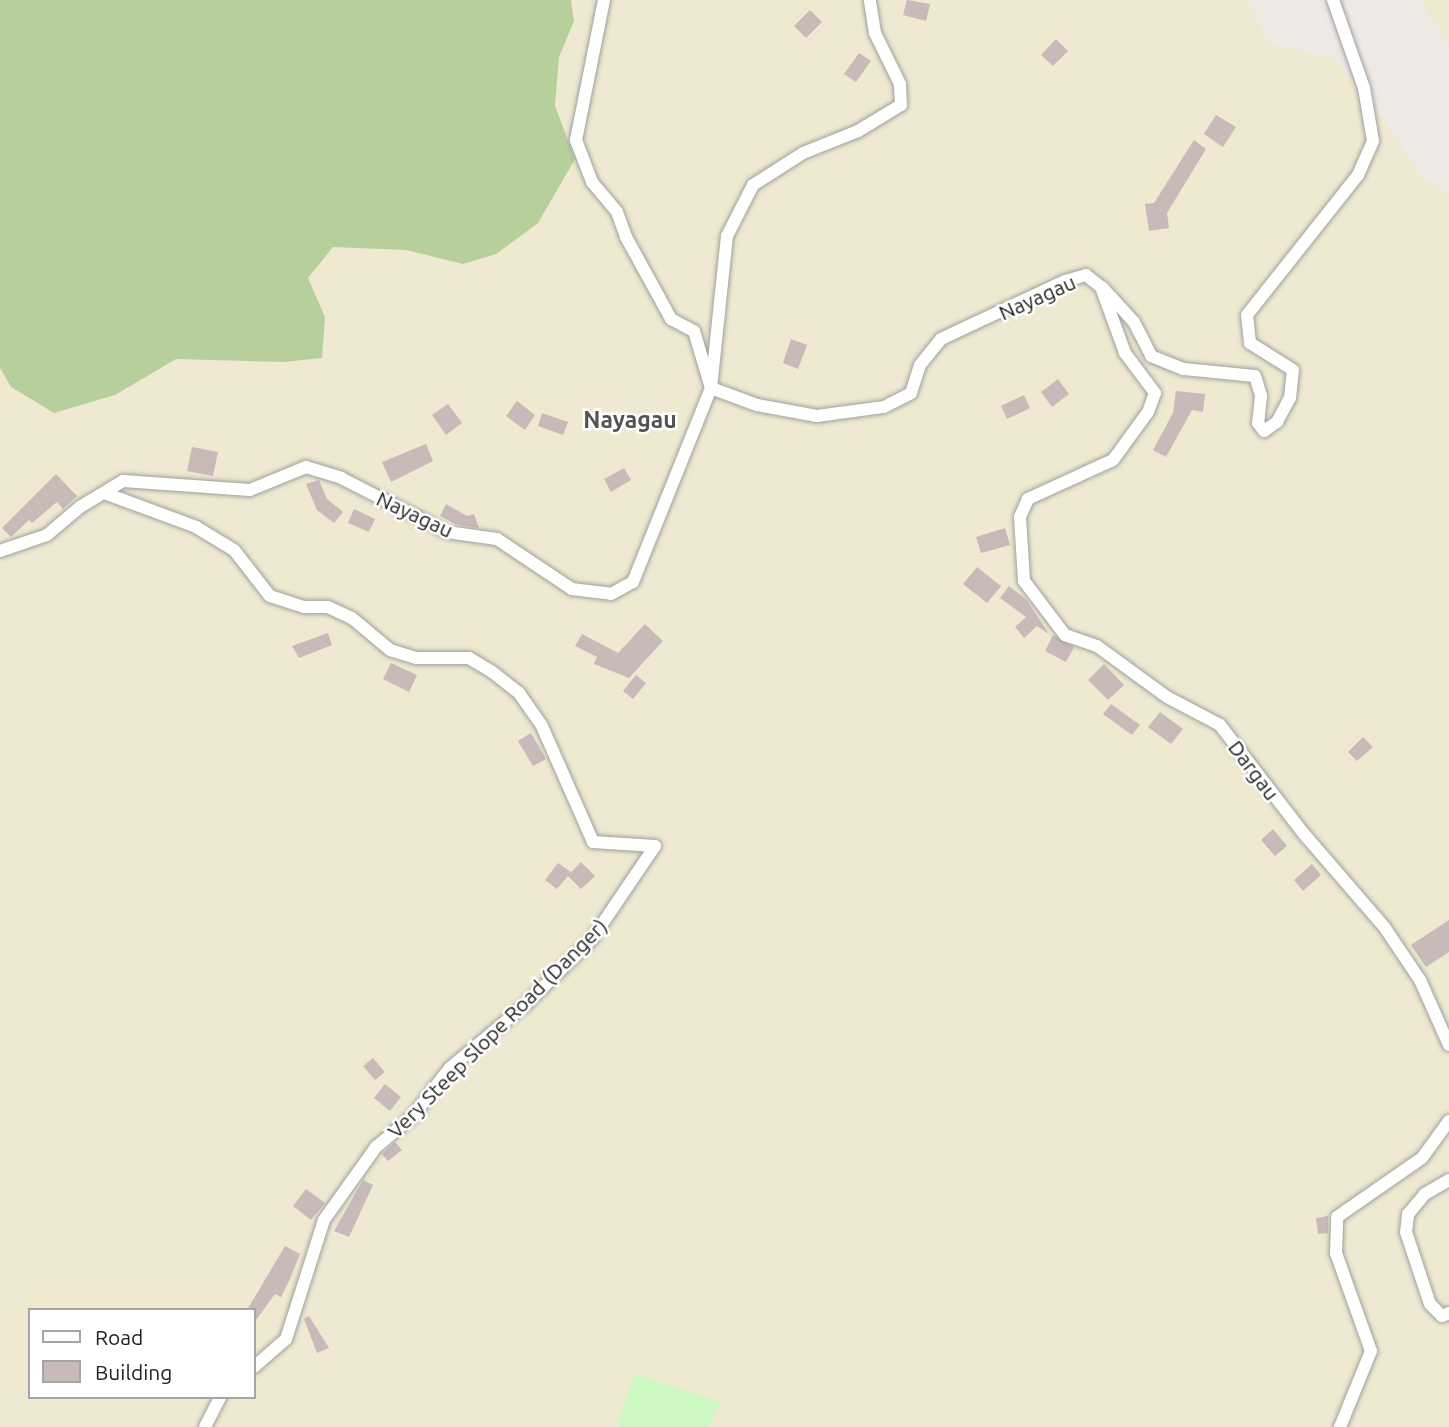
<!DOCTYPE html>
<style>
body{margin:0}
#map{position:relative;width:1449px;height:1427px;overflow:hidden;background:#efe9e5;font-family:Ubuntu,sans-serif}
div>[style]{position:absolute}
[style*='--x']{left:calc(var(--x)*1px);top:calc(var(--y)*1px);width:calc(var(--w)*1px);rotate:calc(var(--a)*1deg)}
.farmland>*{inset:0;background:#eee9d0}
.forest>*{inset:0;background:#b7cf9a}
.park>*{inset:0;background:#ccf9c2}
.building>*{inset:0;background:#c7bab8}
.roads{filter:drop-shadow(0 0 2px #a0a0a0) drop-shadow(0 0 2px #a0a0a0)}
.street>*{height:12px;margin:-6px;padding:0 6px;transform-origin:6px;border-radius:6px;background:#fff}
span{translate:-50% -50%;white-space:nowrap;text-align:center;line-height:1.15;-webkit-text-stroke:5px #fff;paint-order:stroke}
.street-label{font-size:21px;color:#1f1f1f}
.neighbourhood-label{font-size:23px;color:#525252;font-weight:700}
.legend{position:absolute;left:28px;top:1308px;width:228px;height:91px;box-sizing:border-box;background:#fff;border:2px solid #a5a5a5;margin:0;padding:9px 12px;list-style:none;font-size:21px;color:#1f1f1f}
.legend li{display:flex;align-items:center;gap:14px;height:35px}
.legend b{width:35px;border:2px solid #a5a5a5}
</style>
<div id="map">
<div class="farmland">
<i style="clip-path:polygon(evenodd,571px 0,1248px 0,1268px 43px,1329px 57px,1364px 88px,1422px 177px,1449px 193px,1449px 1427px,0 1427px,0 369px,11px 387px,115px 395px,176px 359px,284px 362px,322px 358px,325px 317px,308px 278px,333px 247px,406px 250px,463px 264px,575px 159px,555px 106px,559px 57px,574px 21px,571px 0,30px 1310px,254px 1310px,254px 1397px,30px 1397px,30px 1310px)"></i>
<i style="clip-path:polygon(1423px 0,1449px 0,1449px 46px,1422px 4px)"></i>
</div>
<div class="forest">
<i style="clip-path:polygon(0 0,571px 0,574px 21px,559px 57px,555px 106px,575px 159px,538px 223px,496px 254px,463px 264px,406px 250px,333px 247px,308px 278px,325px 317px,322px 358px,284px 362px,176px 359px,115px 395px,54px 413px,11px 387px,0 368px)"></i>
</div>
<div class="park">
<i style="clip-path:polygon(634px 1374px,720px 1402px,710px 1427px,617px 1427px)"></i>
</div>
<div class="building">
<i style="clip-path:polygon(907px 0,930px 4px,926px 21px,903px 15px)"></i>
<i style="clip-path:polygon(810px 10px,822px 22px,806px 38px,794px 26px)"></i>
<i style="clip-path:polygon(1056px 39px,1068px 51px,1053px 66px,1041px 55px)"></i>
<i style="clip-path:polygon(859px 53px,871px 61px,856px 82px,844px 74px)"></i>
<i style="clip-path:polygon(1216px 115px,1236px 127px,1223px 147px,1204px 134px)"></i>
<i style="clip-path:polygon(1194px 140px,1206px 149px,1167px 213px,1169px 228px,1149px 231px,1145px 204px,1154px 203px)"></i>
<i style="clip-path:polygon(791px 339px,807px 345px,798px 369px,783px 363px)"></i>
<i style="clip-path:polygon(1058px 379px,1069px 394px,1052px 407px,1041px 392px)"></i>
<i style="clip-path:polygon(1176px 391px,1205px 394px,1203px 412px,1192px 410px,1166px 457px,1153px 450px,1173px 413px)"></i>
<i style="clip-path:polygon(1024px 395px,1030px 408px,1007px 419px,1001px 406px)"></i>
<i style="clip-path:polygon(517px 401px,535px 415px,525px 430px,506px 416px)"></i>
<i style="clip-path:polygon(448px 404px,462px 423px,446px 435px,432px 415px)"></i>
<i style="clip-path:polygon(542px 413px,568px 422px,563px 435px,538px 426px)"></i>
<i style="clip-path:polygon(426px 444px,433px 461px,391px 482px,382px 462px)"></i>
<i style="clip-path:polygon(192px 447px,218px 452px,213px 476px,187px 471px)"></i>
<i style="clip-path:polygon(624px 468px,631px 480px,611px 492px,604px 479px)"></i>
<i style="clip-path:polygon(56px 474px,77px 496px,63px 509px,57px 502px,32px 523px,29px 520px,11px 537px,2px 528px)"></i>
<i style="clip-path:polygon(319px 480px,327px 499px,343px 512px,334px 523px,317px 510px,306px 484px)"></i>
<i style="clip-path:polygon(446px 504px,467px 516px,474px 514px,479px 528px,455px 524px,440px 516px)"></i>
<i style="clip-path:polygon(354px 509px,375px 519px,369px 532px,348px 523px)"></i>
<i style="clip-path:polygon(1005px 528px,1010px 545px,981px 553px,976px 537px)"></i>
<i style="clip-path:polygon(977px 567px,1001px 586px,987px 603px,963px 584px)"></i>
<i style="clip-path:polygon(1009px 586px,1026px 599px,1049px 634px,1037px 626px,1024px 638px,1015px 627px,1026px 617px,1000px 598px)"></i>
<i style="clip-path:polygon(645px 624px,663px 641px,629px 678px,594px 664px,597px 657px,575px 646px,582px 634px,618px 653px)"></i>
<i style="clip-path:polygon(328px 633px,332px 645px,299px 658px,292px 646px)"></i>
<i style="clip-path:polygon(1053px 635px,1074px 647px,1066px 662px,1045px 651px)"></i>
<i style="clip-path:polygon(391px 663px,417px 675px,409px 692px,383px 679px)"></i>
<i style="clip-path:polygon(1104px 664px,1124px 685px,1108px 700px,1088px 680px)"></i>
<i style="clip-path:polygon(636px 675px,646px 683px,633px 699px,623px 691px)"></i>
<i style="clip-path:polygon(1111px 704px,1140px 725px,1132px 735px,1103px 714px)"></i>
<i style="clip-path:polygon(1160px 712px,1183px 729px,1171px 744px,1148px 727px)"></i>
<i style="clip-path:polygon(531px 733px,546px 759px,533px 766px,518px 741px)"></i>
<i style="clip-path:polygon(1363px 737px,1373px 747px,1357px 761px,1348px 752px)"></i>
<i style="clip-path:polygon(1273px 829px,1287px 846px,1275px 856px,1261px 840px)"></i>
<i style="clip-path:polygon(581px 862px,595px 876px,581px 889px,568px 876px,557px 889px,545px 880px,558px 863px,571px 872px)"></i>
<i style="clip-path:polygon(1312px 864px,1321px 875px,1303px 891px,1294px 880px)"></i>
<i style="clip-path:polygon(1449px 920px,1449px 952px,1426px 967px,1411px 945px)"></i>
<i style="clip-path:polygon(373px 1058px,385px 1072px,375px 1080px,363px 1066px)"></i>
<i style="clip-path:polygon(385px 1084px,401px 1097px,390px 1111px,374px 1098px)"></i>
<i style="clip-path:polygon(395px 1142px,402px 1150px,388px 1161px,382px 1154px)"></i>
<i style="clip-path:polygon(363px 1180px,373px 1185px,349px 1237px,334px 1231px)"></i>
<i style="clip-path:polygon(306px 1189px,325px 1203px,311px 1220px,293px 1206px)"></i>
<i style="clip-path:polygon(1328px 1216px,1328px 1233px,1318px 1234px,1316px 1218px)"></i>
<i style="clip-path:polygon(285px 1246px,300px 1254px,290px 1279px,281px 1297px,275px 1294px,254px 1323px,254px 1310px,247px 1310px)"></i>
<i style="clip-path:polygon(309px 1316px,329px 1348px,317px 1353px,304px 1319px)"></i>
</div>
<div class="roads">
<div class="street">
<i style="--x:604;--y:0;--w:143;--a:101.3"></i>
<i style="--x:576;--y:140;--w:45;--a:69.1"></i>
<i style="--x:592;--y:182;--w:39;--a:50"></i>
<i style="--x:617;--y:212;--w:27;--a:70"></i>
<i style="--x:626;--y:237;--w:94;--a:61.2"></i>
<i style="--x:671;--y:319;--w:26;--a:28"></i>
<i style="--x:694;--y:331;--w:59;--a:73.4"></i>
<i style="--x:711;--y:388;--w:49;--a:20.3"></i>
<i style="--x:757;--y:405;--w:61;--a:10.4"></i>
<i style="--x:817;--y:416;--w:68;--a:-7.7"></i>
<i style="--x:884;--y:407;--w:30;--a:-27"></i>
<i style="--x:911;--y:393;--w:29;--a:-72"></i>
<i style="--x:920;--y:365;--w:33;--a:-51"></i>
<i style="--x:941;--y:339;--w:137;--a:-25.1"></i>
<i style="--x:1065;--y:281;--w:22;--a:-16"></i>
<i style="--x:1086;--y:275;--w:19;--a:39"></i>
<i style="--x:1101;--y:287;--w:70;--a:70"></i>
<i style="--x:1125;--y:353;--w:50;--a:53.1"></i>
<i style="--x:1155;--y:393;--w:20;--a:110"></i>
<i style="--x:1148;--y:412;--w:59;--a:126.1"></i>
<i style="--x:1113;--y:460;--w:94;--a:155.4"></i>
<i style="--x:1028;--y:499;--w:20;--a:114"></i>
<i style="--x:1020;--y:517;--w:64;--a:86.4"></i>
<i style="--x:1024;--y:581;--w:68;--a:52.8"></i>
<i style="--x:1065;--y:635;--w:34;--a:19"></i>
<i style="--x:1097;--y:646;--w:87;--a:36.1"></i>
<i style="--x:1167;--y:697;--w:60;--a:27.8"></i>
<i style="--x:1220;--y:725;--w:138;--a:52.4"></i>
<i style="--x:1304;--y:834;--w:124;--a:49.2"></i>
<i style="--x:1385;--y:928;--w:63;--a:56.1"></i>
<i style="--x:1420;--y:980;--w:71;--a:66"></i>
<i style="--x:1102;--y:287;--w:47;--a:47.6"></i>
<i style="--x:1134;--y:322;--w:38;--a:63"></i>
<i style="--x:1151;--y:356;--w:35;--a:22"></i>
<i style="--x:1184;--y:369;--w:71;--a:5.6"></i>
<i style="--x:1255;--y:376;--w:21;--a:73"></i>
<i style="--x:1261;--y:396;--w:27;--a:96"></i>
<i style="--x:1258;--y:423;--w:10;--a:53"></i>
<i style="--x:1264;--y:431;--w:16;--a:-35"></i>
<i style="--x:1277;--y:422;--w:27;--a:-62"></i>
<i style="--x:1290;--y:398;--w:28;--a:-84"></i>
<i style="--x:1293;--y:370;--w:51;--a:-147.9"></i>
<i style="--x:1250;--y:343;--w:28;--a:-96"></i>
<i style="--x:1247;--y:315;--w:179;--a:-51.6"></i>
<i style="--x:1358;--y:175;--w:37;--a:-66"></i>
<i style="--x:1373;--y:141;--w:54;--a:-99.6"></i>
<i style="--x:1364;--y:88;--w:93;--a:-109.4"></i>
<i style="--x:107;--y:494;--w:95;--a:20.3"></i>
<i style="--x:196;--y:527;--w:44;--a:31.2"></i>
<i style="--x:234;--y:550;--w:58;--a:52"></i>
<i style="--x:270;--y:596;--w:36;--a:18"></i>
<i style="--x:304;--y:607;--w:24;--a:0"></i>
<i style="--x:328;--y:607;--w:26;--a:25"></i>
<i style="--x:352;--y:618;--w:50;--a:40.1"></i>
<i style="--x:390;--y:650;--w:28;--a:17"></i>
<i style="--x:417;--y:658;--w:52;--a:0"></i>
<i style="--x:469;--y:658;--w:26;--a:31"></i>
<i style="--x:491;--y:671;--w:36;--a:38"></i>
<i style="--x:519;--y:693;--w:38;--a:55"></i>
<i style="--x:541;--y:724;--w:129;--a:66.2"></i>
<i style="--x:593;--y:842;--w:62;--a:3.7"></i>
<i style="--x:655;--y:846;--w:112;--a:124.1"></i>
<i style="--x:592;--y:939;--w:94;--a:135.4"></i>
<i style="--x:525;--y:1005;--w:98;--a:140"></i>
<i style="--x:450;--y:1068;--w:62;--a:127.8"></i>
<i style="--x:412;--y:1117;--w:47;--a:140.2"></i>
<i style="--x:376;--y:1147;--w:90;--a:125.5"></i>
<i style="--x:324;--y:1220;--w:125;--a:107.7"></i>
<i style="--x:286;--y:1339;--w:43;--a:138.8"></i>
<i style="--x:0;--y:551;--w:50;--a:-18.8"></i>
<i style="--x:47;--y:535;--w:43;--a:-40.3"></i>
<i style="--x:80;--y:507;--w:50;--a:-31.2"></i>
<i style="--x:123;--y:481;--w:127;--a:4.1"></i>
<i style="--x:250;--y:490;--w:61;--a:-22.3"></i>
<i style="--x:306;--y:467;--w:37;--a:17"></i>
<i style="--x:341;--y:478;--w:119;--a:27"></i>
<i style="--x:447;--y:532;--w:50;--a:8"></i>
<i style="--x:497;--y:539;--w:90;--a:33.7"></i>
<i style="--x:572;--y:589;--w:39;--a:7"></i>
<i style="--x:611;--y:594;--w:25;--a:-29"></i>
<i style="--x:633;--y:582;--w:209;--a:-68.1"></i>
<i style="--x:711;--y:388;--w:153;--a:-84"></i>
<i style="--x:727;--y:236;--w:57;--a:-63"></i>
<i style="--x:753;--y:185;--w:59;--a:-32.6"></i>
<i style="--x:803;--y:153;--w:59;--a:-21.8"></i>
<i style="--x:858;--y:131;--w:50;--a:-31.2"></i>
<i style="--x:901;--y:105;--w:21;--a:-93"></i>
<i style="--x:900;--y:84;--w:57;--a:-116.1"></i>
<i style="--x:875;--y:33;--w:33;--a:-99"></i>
<i style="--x:1449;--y:1180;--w:28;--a:150"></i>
<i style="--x:1425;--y:1194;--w:26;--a:130"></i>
<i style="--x:1408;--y:1214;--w:18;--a:96"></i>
<i style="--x:1406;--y:1232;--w:76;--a:71.6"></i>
<i style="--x:1430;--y:1304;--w:17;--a:45"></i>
<i style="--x:1442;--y:1316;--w:8;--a:-23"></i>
<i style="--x:205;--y:1427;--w:34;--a:-63"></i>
<i style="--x:1340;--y:1427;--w:82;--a:-67.8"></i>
<i style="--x:1371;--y:1351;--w:104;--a:-109.7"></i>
<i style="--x:1336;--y:1253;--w:36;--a:-88"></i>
<i style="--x:1337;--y:1217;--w:103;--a:-34.8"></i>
<i style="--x:1422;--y:1158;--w:46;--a:-53.9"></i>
</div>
</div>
<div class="street-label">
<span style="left:1037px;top:297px;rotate:-24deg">Nayagau</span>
<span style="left:415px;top:514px;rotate:25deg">Nayagau</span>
<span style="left:1254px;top:770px;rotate:53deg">Dargau</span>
<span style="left:497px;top:1028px;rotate:-45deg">Very Steep Slope Road (Danger)</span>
</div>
<div class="neighbourhood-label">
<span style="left:630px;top:420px">Nayagau</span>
</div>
<ul class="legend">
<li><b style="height:9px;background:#fff"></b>Road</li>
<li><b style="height:19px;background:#c7bab8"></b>Building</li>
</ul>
</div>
